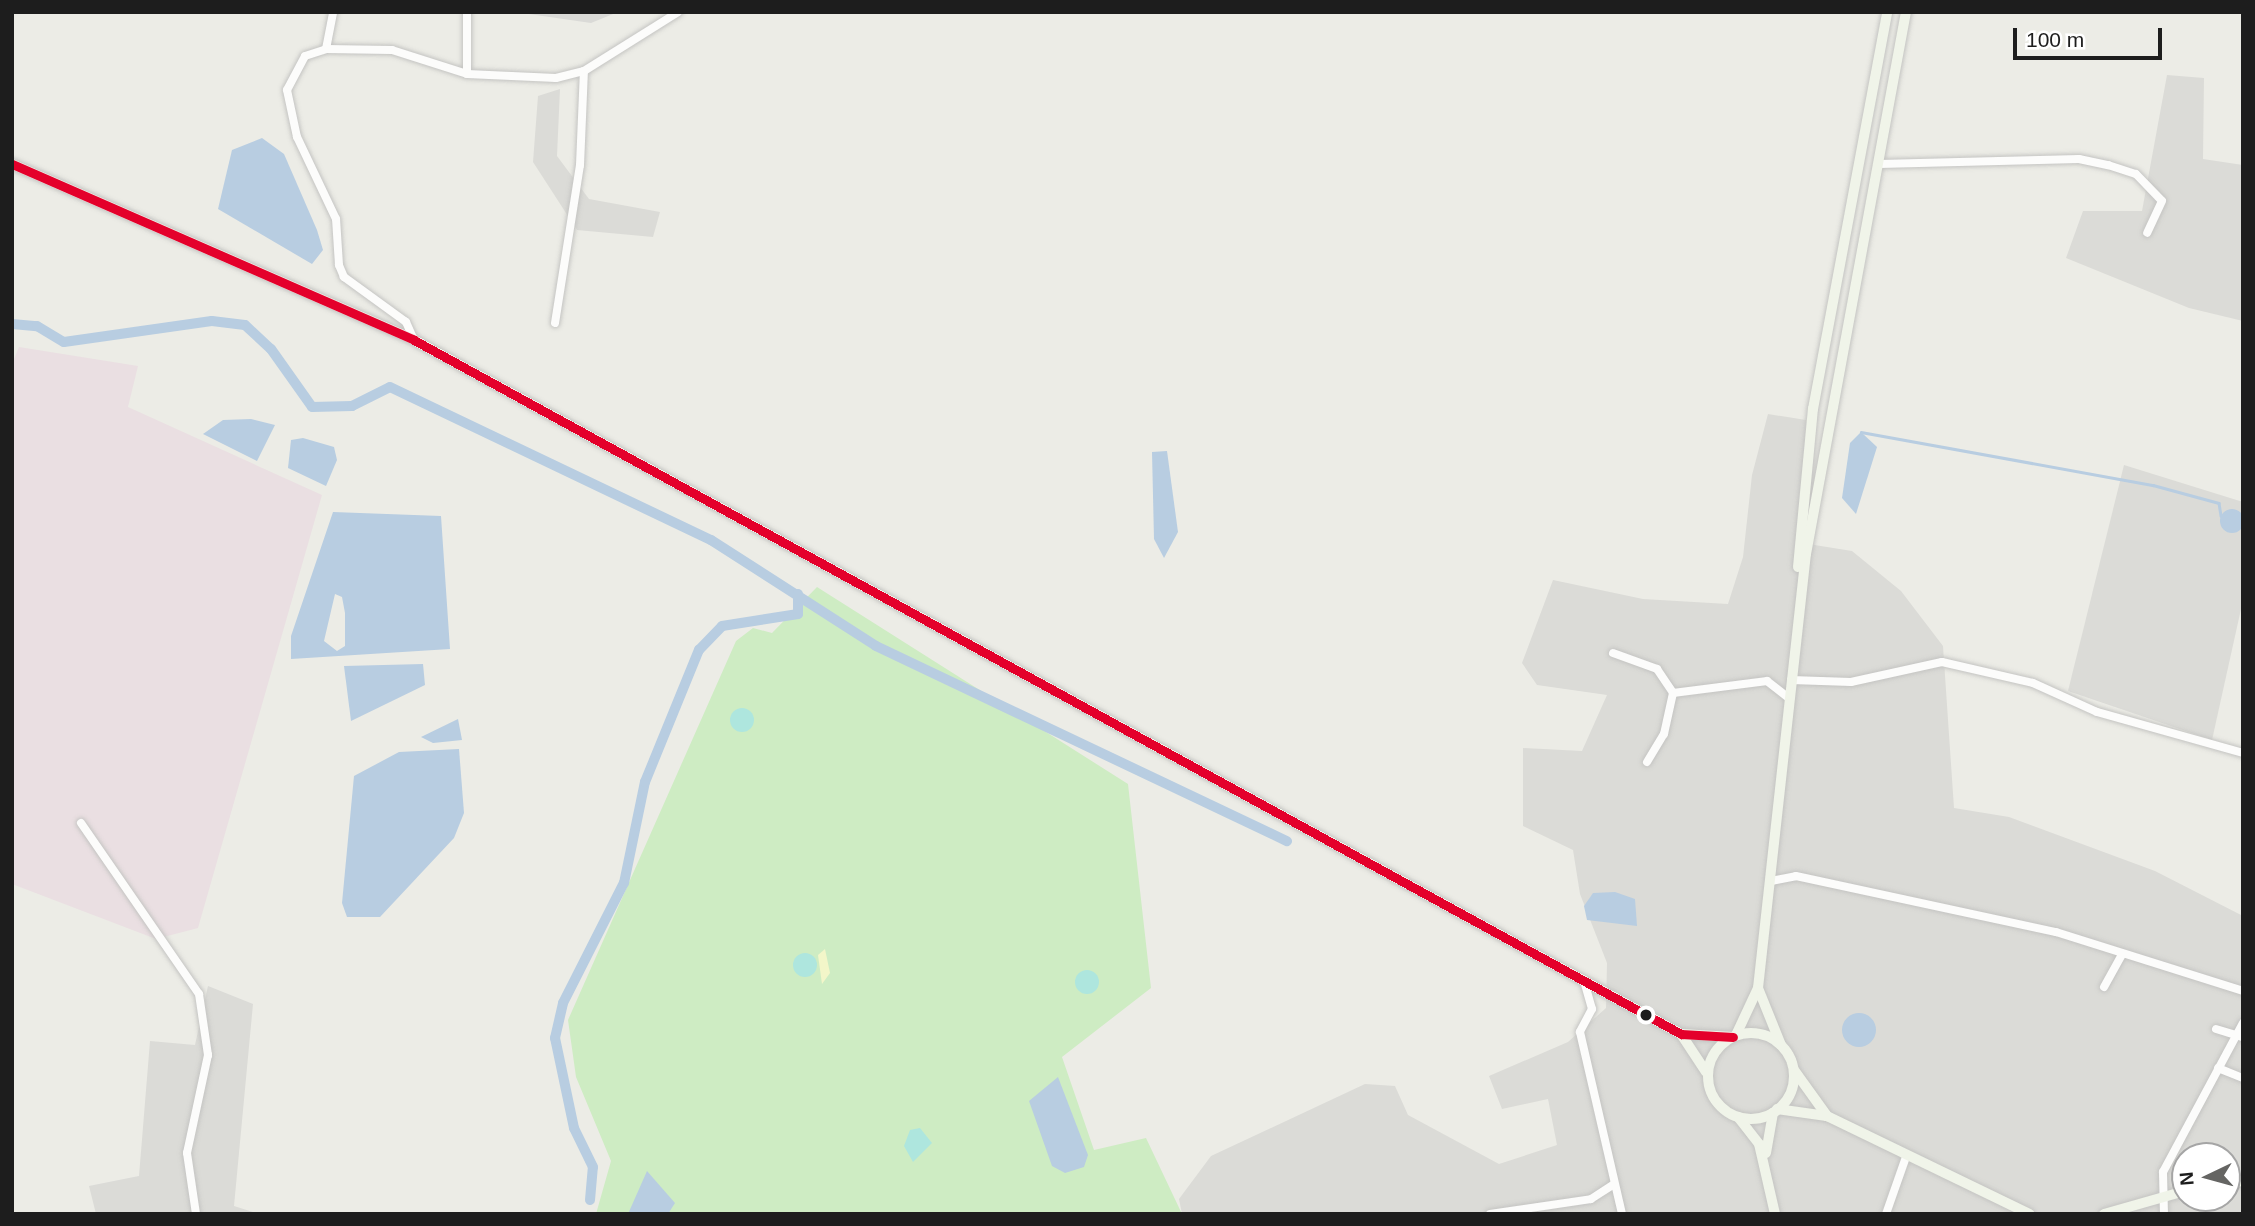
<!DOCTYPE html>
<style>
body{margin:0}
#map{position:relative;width:2255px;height:1226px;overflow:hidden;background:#ecece6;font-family:Arial,sans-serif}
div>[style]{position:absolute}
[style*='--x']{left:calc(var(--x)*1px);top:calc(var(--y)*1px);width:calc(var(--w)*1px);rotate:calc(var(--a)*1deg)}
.residential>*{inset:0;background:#dbdbd7}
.industrial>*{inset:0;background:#eadfe2}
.religious>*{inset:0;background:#dadad7}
.grass>*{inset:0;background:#ceecc3}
.sand>*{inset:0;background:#f3f6c9}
.pitch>*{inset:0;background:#aee6de}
.round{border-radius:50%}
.water>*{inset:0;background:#b8cde1}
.stream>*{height:2.5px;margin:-1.25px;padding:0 1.25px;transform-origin:1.25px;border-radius:1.25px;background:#b8cde1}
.canal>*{height:10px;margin:-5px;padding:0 5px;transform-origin:5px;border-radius:5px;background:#b8cde1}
.roads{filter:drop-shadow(0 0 2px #c4c4c2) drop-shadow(0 0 2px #c4c4c2)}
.street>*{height:8px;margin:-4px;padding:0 4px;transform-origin:4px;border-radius:4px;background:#fcfcfb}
.secondary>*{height:10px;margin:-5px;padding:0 5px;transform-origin:5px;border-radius:5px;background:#f0f4e9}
.secondary>.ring{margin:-5px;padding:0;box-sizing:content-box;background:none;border:10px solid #f0f4e9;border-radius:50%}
.bus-1>*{height:9px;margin:-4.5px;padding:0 4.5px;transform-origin:4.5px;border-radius:4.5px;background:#e4002b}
.dots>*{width:19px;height:19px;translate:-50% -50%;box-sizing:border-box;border:4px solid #fff;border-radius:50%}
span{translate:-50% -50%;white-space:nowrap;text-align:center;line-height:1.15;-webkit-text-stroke:6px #fff;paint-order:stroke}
.frame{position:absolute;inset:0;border:14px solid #1d1d1d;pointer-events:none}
.north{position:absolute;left:2171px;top:1142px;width:70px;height:70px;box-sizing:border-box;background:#fff;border:2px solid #a5a5a5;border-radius:50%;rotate:265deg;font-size:19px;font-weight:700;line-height:28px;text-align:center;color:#1d1d1d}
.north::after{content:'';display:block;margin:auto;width:24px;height:32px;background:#656563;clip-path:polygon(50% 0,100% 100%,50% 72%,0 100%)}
.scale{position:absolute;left:2013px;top:28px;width:149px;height:32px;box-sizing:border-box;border:4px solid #1d1d1d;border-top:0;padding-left:9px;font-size:21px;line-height:24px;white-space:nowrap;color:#1d1d1d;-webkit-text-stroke:5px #fff;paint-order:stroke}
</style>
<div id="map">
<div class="residential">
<i style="clip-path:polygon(2167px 75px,2204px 78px,2203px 159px,2243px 165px,2243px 321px,2189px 308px,2066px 258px,2083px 211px,2142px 211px)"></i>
<i style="clip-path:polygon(560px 89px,557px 156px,589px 199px,660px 212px,653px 237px,577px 230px,533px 162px,538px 96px)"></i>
<i style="clip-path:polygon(evenodd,1768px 414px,1806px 420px,1802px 543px,1852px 551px,1901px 591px,1943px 646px,1954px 808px,2009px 817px,2155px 871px,2243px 916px,2243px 1214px,1182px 1214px,1179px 1199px,1211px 1156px,1365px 1084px,1395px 1086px,1408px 1115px,1499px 1164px,1557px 1145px,1548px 1099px,1502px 1109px,1489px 1076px,1568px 1042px,1606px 1008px,1607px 963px,1580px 894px,1573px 850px,1523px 826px,1523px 748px,1582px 751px,1607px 695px,1537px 685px,1522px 663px,1553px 580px,1643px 599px,1728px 604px,1743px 557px,1752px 475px,1768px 414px,2185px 1156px,2227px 1156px,2227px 1198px,2185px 1198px,2185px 1156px)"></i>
<i style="clip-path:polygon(2124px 465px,2243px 502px,2243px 600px,2212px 740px,2068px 691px)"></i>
<i style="clip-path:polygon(208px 986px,253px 1004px,234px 1206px,259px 1214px,96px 1214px,89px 1186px,139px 1176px,150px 1041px,195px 1045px)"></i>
</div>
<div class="industrial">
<i style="clip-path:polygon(19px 347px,138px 366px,128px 407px,322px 495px,198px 928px,156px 939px,12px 884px,12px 364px)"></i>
</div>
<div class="religious">
<i style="clip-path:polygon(515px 12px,618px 12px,591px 23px)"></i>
</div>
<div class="grass">
<i style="clip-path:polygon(817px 587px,1128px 784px,1151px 988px,1062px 1057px,1094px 1150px,1146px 1138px,1182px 1214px,596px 1214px,611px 1161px,576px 1077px,568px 1020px,736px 641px,753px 628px,772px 633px)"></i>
</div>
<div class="sand">
<i style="clip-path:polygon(825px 949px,830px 973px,822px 984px,818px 955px)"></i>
</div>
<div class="pitch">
<i class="round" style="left:730px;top:708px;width:24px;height:24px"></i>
<i class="round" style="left:793px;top:953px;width:24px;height:24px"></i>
<i class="round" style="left:1075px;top:970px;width:24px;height:24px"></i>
<i style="clip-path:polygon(920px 1128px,932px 1143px,913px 1162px,904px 1146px,910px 1130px)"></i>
</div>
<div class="water">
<i style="clip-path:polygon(262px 138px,284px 154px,317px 230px,323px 250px,312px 264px,218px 209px,232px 150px)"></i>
<i style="clip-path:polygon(251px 419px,275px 425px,257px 461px,203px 434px,223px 420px)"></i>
<i style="clip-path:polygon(1861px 432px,1877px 447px,1856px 514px,1842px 498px,1850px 443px)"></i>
<i style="clip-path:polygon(303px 438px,334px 447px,337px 460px,326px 486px,288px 468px,291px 440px)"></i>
<i style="clip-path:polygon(1167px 451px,1178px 532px,1164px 558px,1154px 539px,1152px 452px)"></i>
<i class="round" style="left:2220px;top:509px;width:24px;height:24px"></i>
<i style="clip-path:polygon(evenodd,333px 512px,441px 516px,450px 649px,291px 659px,291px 636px,333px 512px,335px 594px,342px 597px,345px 613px,345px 646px,337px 651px,324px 641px,335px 594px)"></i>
<i style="clip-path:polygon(423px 664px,425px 685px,351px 721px,344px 666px)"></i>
<i style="clip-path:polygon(458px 719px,462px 740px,433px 743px,421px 737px)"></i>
<i style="clip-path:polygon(459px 749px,464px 813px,454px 838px,380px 917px,347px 917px,342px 903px,354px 776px,399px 752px)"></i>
<i style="clip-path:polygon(1615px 892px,1635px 899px,1637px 926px,1587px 920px,1584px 906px,1593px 893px)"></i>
<i class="round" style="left:1842px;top:1013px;width:34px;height:34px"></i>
<i style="clip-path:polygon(1058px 1077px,1088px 1155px,1084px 1167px,1065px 1173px,1052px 1166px,1029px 1101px)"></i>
<i style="clip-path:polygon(647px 1171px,675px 1203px,668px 1214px,628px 1214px)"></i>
</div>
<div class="stream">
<i style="--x:1861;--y:432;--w:297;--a:10.3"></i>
<i style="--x:2153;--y:485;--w:68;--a:15.3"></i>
<i style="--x:2219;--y:503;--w:13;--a:81"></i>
</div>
<div class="canal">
<i style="--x:12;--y:324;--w:25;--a:5"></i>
<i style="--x:37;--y:326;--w:31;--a:31"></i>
<i style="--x:64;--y:342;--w:149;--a:-8.1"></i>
<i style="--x:212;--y:321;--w:33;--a:7"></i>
<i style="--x:245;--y:325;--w:35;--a:43"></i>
<i style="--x:271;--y:349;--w:71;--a:54.7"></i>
<i style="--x:312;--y:407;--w:40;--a:-1.4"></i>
<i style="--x:352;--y:406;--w:42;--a:-26.6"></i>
<i style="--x:390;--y:387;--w:356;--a:25.5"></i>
<i style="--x:711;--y:540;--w:196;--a:32.7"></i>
<i style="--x:876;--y:646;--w:455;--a:25.4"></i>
<i style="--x:590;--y:1200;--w:33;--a:-85"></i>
<i style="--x:593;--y:1167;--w:43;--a:-116"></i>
<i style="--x:574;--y:1128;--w:92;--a:-101.9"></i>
<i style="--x:555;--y:1038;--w:36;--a:-77"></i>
<i style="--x:563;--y:1003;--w:135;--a:-63.1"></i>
<i style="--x:624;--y:883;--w:103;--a:-78.3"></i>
<i style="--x:645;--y:782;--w:143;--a:-67.8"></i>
<i style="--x:699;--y:650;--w:33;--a:-46"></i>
<i style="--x:722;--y:626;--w:77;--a:-9"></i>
<i style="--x:798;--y:614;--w:20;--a:-90"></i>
</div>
<div class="roads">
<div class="street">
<i style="--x:326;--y:49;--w:38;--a:-79"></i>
<i style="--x:467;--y:74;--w:62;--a:-90"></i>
<i style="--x:1879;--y:164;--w:200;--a:-1.4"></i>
<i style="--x:2079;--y:159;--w:30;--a:12"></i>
<i style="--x:2108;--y:165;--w:29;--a:18"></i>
<i style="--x:2136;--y:174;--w:37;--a:46"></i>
<i style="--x:2162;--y:201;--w:35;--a:115"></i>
<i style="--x:555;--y:323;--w:160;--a:-81"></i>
<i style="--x:580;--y:165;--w:94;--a:-87.6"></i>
<i style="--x:414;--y:340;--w:20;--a:-114"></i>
<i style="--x:406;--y:322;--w:77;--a:-144"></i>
<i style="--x:344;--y:277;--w:13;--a:-113"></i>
<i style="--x:339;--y:265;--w:46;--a:-93.7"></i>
<i style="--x:336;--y:219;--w:91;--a:-115.4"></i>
<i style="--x:297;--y:137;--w:48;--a:-102"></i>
<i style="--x:287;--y:90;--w:38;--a:-62"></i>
<i style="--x:305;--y:56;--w:22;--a:-18"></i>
<i style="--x:326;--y:49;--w:66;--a:0.9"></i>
<i style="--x:392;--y:50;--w:79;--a:17.7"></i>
<i style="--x:467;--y:74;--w:89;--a:2.6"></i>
<i style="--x:556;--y:78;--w:29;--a:-14"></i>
<i style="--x:584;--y:71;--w:111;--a:-32.1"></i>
<i style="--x:1613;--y:653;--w:47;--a:20"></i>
<i style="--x:1657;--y:669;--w:29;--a:56"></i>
<i style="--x:1791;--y:680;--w:60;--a:1.9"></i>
<i style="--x:1851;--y:682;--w:93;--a:-12.4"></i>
<i style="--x:1942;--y:662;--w:93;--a:13"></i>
<i style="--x:2033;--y:683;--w:70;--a:24.4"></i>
<i style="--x:2097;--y:712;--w:152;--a:15.7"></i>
<i style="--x:1647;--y:762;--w:33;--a:-59"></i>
<i style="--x:1664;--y:734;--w:42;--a:-77.6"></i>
<i style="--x:1673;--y:693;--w:95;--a:-7.3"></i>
<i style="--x:1767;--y:681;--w:28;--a:38"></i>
<i style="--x:81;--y:823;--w:208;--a:55.4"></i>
<i style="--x:199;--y:994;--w:62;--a:81.6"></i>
<i style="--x:208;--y:1055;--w:100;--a:102.1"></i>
<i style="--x:187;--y:1153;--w:62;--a:81.6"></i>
<i style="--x:1771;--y:881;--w:25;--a:-11"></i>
<i style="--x:1796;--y:876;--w:266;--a:12.2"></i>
<i style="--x:2056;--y:932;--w:196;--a:17.5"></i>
<i style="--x:1584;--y:981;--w:29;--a:74"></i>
<i style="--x:1592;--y:1009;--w:26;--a:118"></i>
<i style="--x:1580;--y:1032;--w:187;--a:77"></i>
<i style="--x:2104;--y:987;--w:38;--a:-61"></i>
<i style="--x:2216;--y:1029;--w:28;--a:17"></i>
<i style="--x:2218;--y:1068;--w:27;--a:22"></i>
<i style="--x:1490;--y:1214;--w:102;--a:-8.4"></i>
<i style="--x:1591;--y:1199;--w:27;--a:-33"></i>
<i style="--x:1886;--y:1214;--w:60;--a:-70.7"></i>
<i style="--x:2164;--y:1214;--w:42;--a:-91.4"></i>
<i style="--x:2163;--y:1172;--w:169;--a:-61.8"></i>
</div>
<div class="secondary">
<i style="--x:12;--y:164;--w:439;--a:23.6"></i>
<i style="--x:414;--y:340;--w:1445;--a:28.71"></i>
<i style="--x:1681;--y:1034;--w:52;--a:3.3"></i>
<i style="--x:1798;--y:567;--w:159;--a:-84.6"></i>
<i style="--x:1813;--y:409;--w:404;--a:-79.4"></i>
<i style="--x:1758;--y:988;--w:61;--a:68"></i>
<i class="ring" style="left:1708px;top:1033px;width:76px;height:76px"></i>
<i style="--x:1681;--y:1034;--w:45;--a:56.7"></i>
<i style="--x:1736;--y:1035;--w:52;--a:-64.9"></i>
<i style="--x:1758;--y:988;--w:437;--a:-83.7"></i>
<i style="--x:1806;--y:554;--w:551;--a:-79.55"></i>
<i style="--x:1794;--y:1070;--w:57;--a:54.3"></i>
<i style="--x:1777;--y:1109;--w:50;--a:8"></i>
<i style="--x:1827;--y:1116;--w:225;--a:25.8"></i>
<i style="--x:1738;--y:1117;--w:34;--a:52"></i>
<i style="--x:1759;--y:1144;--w:72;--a:77.1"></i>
<i style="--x:1766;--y:1153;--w:41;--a:-80.1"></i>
<i style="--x:2227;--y:1184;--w:16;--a:-11"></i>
<i style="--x:2104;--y:1214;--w:84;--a:-15.9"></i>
</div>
</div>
<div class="bus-1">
<i style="--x:12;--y:164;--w:439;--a:23.6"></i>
<i style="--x:414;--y:340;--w:1445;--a:28.71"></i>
<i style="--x:1681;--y:1034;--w:52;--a:3.3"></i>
</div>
<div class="dots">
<i style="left:1646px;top:1015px;background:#1d1d1d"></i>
</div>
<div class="frame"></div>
<div class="north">N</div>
<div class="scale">100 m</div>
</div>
